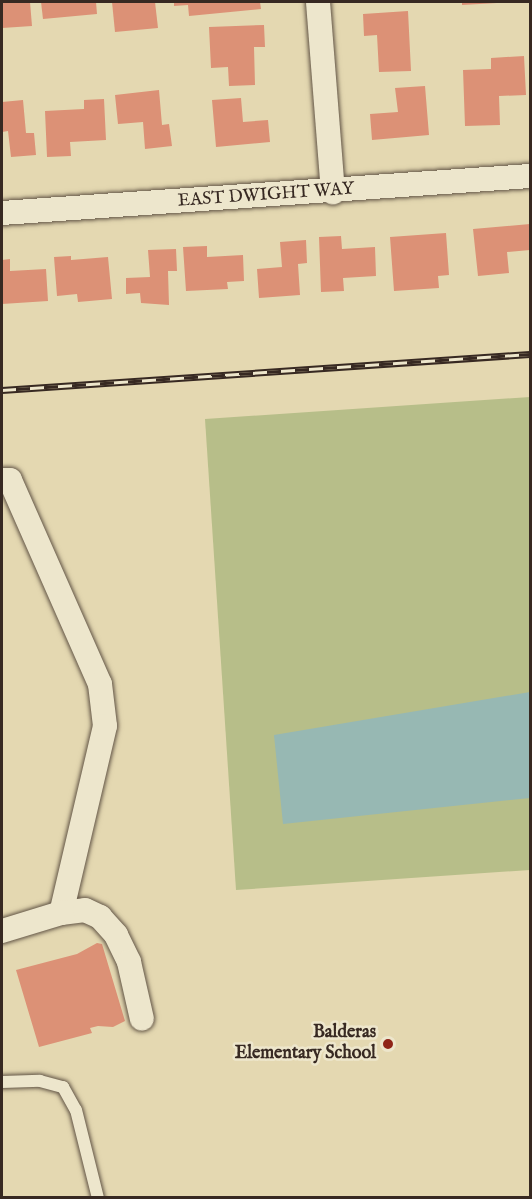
<!DOCTYPE html>
<style>
body{margin:0}
#map{position:relative;width:532px;height:1199px;overflow:hidden;background:#e4d8b1;font-family:"IM FELL English",serif}
div>[style]{position:absolute}
[style*='--x']{left:calc(var(--x)*1px);top:calc(var(--y)*1px);width:calc(var(--w)*1px);rotate:calc(var(--a)*1deg)}
.green>*{inset:0;background:#b7be89}
.water>*{inset:0;background:#97b8b3}
.building>*{inset:0;background:#dc9176}
.roads{filter:drop-shadow(0 0 2px #625546) drop-shadow(0 0 2px #625546)}
.lane>*{height:12px;margin:-6px;padding:0 6px;transform-origin:6px;border-radius:6px;background:#ede6cc}
.street>*{height:24px;margin:-12px;padding:0 12px;transform-origin:12px;border-radius:12px;background:#ede6cc}
.rail>*{height:7px;margin-top:-3.5px;transform-origin:0;background:repeating-linear-gradient(90deg,#ede6cc 0 14px,#372922 0 28px);box-sizing:border-box;border-block:2px solid #372922}
.dots>*{width:16px;height:16px;translate:-50% -50%;box-sizing:border-box;border:3px solid #ede6cc;border-radius:50%}
span{translate:-50% -50%;white-space:nowrap;text-align:center;line-height:1.15;-webkit-text-stroke:5px #ede6cc;paint-order:stroke}
.street-label{font-size:18px;color:#372922}
.poi-label{font-size:18px;color:#372922;font-weight:700}
.right{translate:-100% -50%;text-align:right}
.frame{position:absolute;inset:0;border:3px solid #372922;pointer-events:none}
</style>
<div id="map">
<div class="green">
<i style="clip-path:polygon(530px 397px,530px 870px,236px 890px,205px 419px)"></i>
</div>
<div class="water">
<i style="clip-path:polygon(530px 692px,530px 798px,283px 824px,274px 735px)"></i>
</div>
<div class="building">
<i style="clip-path:polygon(2px 2px,30px 2px,32px 26px,2px 28px)"></i>
<i style="clip-path:polygon(41px 2px,96px 2px,97px 14px,43px 19px)"></i>
<i style="clip-path:polygon(112px 2px,155px 2px,158px 28px,115px 32px)"></i>
<i style="clip-path:polygon(174px 2px,260px 2px,261px 9px,189px 16px,188px 5px,174px 6px)"></i>
<i style="clip-path:polygon(462px 2px,497px 2px,497px 3px,462px 5px)"></i>
<i style="clip-path:polygon(408px 11px,411px 71px,379px 72px,377px 35px,364px 36px,363px 14px)"></i>
<i style="clip-path:polygon(264px 25px,265px 47px,254px 47px,255px 85px,229px 86px,228px 67px,211px 68px,209px 27px)"></i>
<i style="clip-path:polygon(524px 56px,526px 95px,499px 96px,500px 125px,465px 126px,463px 70px,491px 69px,491px 58px)"></i>
<i style="clip-path:polygon(425px 86px,429px 135px,372px 140px,370px 114px,398px 112px,395px 88px)"></i>
<i style="clip-path:polygon(159px 90px,162px 125px,169px 124px,172px 146px,145px 149px,143px 122px,118px 124px,115px 95px)"></i>
<i style="clip-path:polygon(241px 98px,243px 122px,268px 120px,270px 142px,216px 147px,212px 100px)"></i>
<i style="clip-path:polygon(104px 99px,106px 140px,70px 142px,71px 156px,47px 157px,45px 111px,84px 109px,84px 100px)"></i>
<i style="clip-path:polygon(23px 100px,26px 133px,34px 133px,36px 155px,11px 157px,8px 131px,2px 132px,2px 102px)"></i>
<i style="clip-path:polygon(530px 224px,530px 250px,507px 252px,509px 273px,478px 276px,473px 229px)"></i>
<i style="clip-path:polygon(446px 233px,449px 275px,438px 276px,439px 288px,394px 291px,390px 237px)"></i>
<i style="clip-path:polygon(341px 236px,342px 249px,375px 247px,376px 276px,343px 278px,344px 291px,321px 292px,319px 237px)"></i>
<i style="clip-path:polygon(306px 240px,307px 263px,298px 264px,300px 295px,259px 298px,257px 269px,282px 267px,280px 242px)"></i>
<i style="clip-path:polygon(207px 246px,207px 257px,243px 255px,244px 281px,227px 282px,228px 289px,186px 291px,183px 247px)"></i>
<i style="clip-path:polygon(176px 249px,177px 271px,168px 271px,169px 305px,141px 303px,140px 293px,126px 294px,126px 278px,150px 277px,148px 250px)"></i>
<i style="clip-path:polygon(71px 256px,71px 260px,108px 257px,112px 299px,78px 302px,77px 294px,57px 296px,54px 257px)"></i>
<i style="clip-path:polygon(10px 259px,10px 271px,46px 269px,48px 301px,2px 304px,2px 260px)"></i>
<i style="clip-path:polygon(97px 943px,102px 944px,125px 1021px,113px 1027px,98px 1026px,90px 1028px,92px 1033px,39px 1047px,16px 970px,77px 954px)"></i>
</div>
<div class="roads">
<div class="lane">
<i style="--x:2;--y:1082;--w:38;--a:-2"></i>
<i style="--x:40;--y:1081;--w:24;--a:15"></i>
<i style="--x:63;--y:1087;--w:26;--a:61"></i>
<i style="--x:76;--y:1110;--w:91;--a:76"></i>
</div>
<div class="street">
<i style="--x:318;--y:2;--w:191;--a:85.5"></i>
<i style="--x:2;--y:213;--w:529;--a:-4.01"></i>
<i style="--x:2;--y:480;--w:8;--a:0"></i>
<i style="--x:10;--y:480;--w:223;--a:66.2"></i>
<i style="--x:100;--y:684;--w:42;--a:83.2"></i>
<i style="--x:105;--y:726;--w:192;--a:103.2"></i>
<i style="--x:61;--y:913;--w:62;--a:163"></i>
<i style="--x:61;--y:913;--w:24;--a:-7"></i>
<i style="--x:85;--y:910;--w:17;--a:25"></i>
<i style="--x:100;--y:917;--w:24;--a:48"></i>
<i style="--x:116;--y:935;--w:30;--a:64"></i>
<i style="--x:129;--y:962;--w:58;--a:77.2"></i>
</div>
</div>
<div class="rail">
<i style="--x:2;--y:390;--w:529;--a:-3.9"></i>
</div>
<div class="dots">
<i style="left:388px;top:1044px;background:#8f2418"></i>
</div>
<div class="street-label">
<span style="left:266px;top:196px;rotate:-4deg">EAST DWIGHT WAY</span>
</div>
<div class="poi-label">
<span class="right" style="left:376px;top:1044px">Balderas<br>Elementary School</span>
</div>
<div class="frame"></div>
</div>
